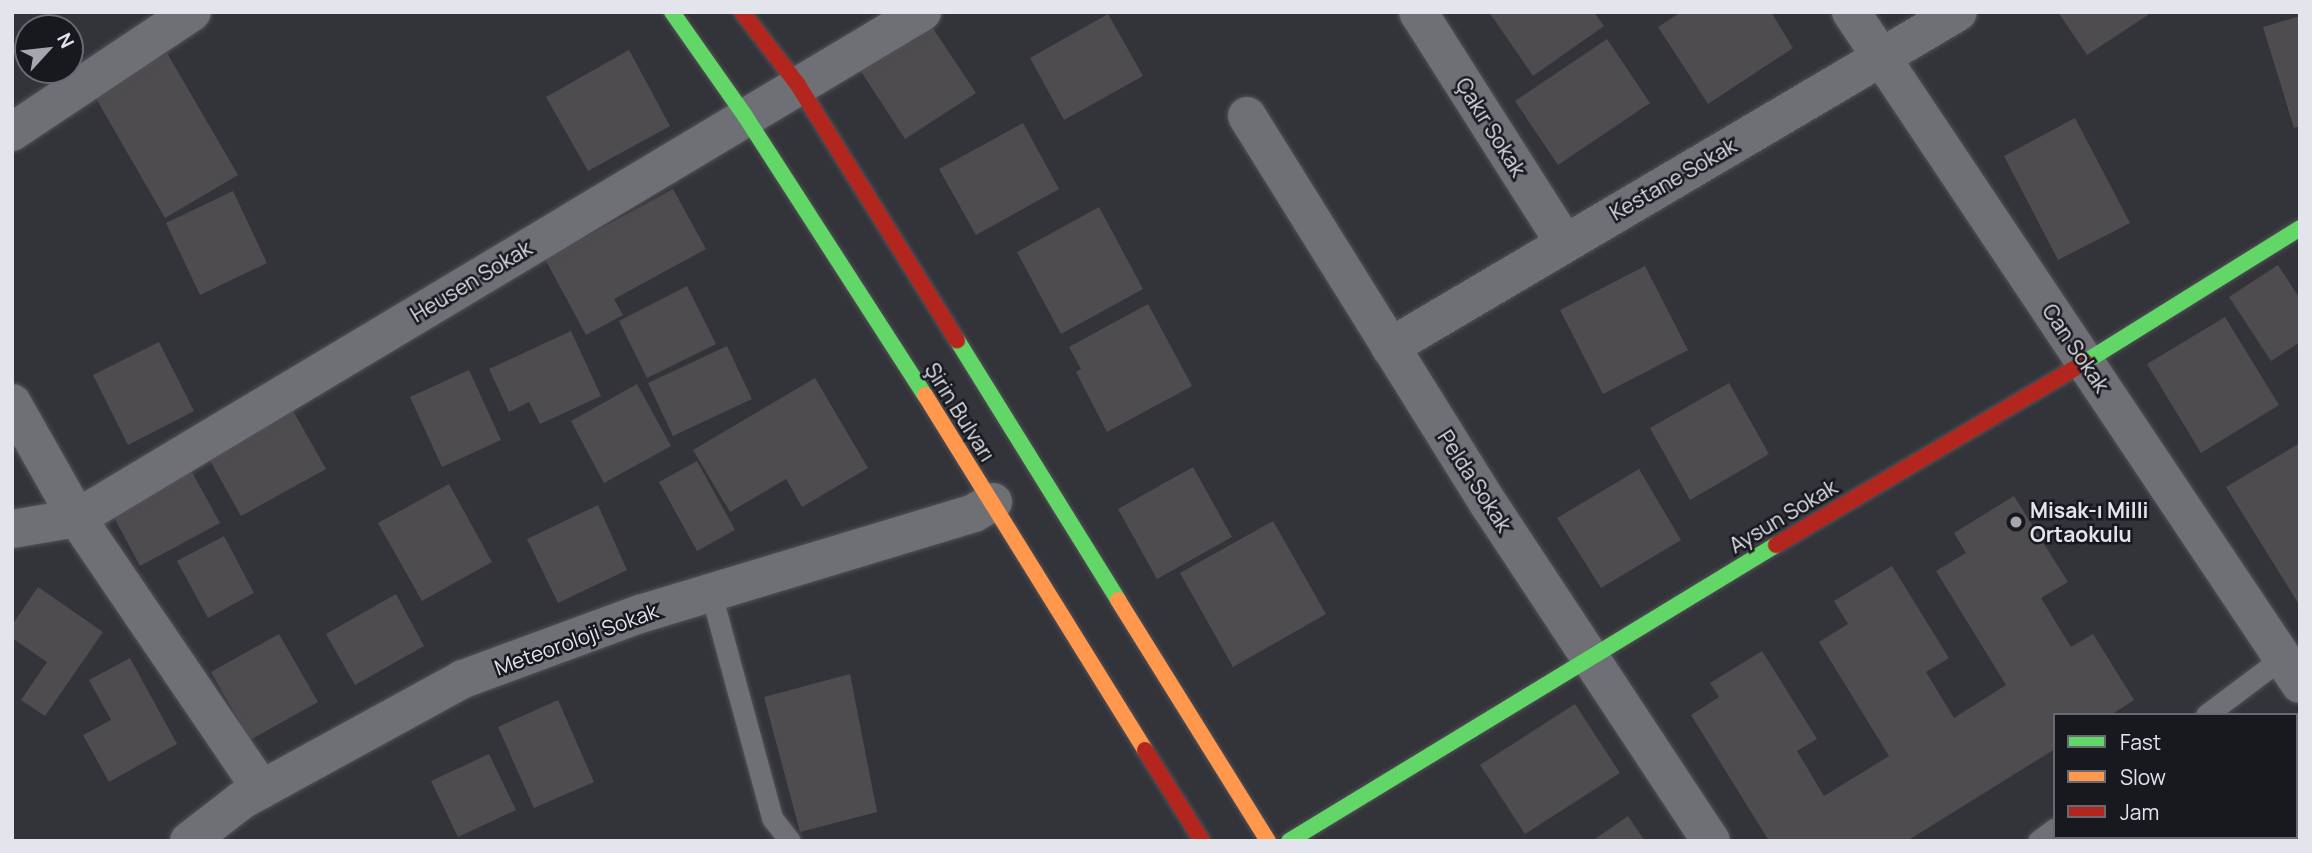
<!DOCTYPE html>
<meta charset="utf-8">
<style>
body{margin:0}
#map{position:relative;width:2312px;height:853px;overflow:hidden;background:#33333a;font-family:Manrope,sans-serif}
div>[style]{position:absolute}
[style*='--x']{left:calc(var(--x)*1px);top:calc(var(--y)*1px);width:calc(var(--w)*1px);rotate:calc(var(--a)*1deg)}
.building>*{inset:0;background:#4f4c50}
.roads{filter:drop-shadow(0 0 2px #505056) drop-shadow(0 0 2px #505056)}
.lane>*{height:21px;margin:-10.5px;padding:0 10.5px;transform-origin:10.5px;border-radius:10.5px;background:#6f6f76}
.street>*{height:38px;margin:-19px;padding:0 19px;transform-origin:19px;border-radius:19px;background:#6f6f76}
.fast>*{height:16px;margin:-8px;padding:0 8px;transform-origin:8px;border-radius:8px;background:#63d668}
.slow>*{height:16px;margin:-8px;padding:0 8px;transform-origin:8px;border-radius:8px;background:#ff974d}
.jam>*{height:16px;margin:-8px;padding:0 8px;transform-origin:8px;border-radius:8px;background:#b3261e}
.dots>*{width:19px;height:19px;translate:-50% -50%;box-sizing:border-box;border:4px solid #18191f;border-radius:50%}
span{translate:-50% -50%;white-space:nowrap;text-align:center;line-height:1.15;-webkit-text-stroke:5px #18191f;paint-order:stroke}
.street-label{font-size:21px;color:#e3e4ec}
.poi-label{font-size:21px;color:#e3e4ec;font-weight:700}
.left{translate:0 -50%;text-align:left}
.frame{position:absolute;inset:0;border:14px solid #e3e4ec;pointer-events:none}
.legend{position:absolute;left:2053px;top:713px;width:245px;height:126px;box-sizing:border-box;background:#18191f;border:2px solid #696a71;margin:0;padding:9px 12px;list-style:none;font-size:21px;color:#e3e4ec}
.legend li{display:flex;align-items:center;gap:14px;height:35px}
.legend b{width:35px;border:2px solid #696a71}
.north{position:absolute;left:14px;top:14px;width:70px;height:70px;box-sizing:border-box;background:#18191f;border:2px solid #696a71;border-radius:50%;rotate:63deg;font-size:19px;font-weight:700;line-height:28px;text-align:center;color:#e3e4ec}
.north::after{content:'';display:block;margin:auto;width:24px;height:32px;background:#a5a6ae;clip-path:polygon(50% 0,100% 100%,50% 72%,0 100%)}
</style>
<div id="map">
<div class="building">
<i style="clip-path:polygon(1489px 12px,1594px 12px,1604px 26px,1533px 76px)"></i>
<i style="clip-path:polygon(1681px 12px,1771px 12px,1793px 48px,1708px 104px,1658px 27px)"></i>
<i style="clip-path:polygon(2058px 12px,2146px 12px,2148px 15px,2087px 55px)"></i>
<i style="clip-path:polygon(1108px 14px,1143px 76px,1064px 120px,1030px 58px)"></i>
<i style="clip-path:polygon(2300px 16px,2300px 126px,2294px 128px,2263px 27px)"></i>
<i style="clip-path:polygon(930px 24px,976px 93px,905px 139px,860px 70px)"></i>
<i style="clip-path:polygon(1607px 39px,1650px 103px,1558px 165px,1515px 101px)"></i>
<i style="clip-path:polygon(629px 50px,670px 126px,588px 171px,546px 97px)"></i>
<i style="clip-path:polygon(167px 53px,238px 175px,165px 218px,94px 95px)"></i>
<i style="clip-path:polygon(2075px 118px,2130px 223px,2058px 260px,2004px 156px)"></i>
<i style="clip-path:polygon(1023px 123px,1059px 189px,976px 235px,939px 169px)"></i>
<i style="clip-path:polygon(673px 189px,706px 249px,614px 299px,623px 315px,586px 335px,545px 259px)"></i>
<i style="clip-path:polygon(233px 191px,267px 263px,200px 295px,166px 223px)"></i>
<i style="clip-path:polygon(1099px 207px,1143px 289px,1061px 334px,1017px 252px)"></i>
<i style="clip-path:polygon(2278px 265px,2300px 299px,2300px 342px,2271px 361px,2229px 297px)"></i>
<i style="clip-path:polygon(1645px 266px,1688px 350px,1603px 394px,1560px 310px)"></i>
<i style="clip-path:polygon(687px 286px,716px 344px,647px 378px,619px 321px)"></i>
<i style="clip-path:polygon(1148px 304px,1192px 386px,1107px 432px,1076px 372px,1081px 369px,1069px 347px)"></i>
<i style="clip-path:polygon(2225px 317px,2279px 405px,2201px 453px,2147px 364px)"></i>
<i style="clip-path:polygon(571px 331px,601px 396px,540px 424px,529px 402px,509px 412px,489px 369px)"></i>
<i style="clip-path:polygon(159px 342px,194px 411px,128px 445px,93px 375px)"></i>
<i style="clip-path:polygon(727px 346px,752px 399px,673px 436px,648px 383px)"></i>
<i style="clip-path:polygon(469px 370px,501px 440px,442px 467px,410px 397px)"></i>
<i style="clip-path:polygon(815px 378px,868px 468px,802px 507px,786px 479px,730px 512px,693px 450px)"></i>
<i style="clip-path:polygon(1729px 383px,1769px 454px,1690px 500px,1650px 428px)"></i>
<i style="clip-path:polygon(637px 384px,671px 446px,604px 483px,571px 421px)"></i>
<i style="clip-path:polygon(288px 402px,326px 469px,241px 516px,203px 448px)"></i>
<i style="clip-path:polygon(2300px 443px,2300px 606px,2226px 487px)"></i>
<i style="clip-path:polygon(697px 461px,735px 530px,697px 551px,659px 482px)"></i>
<i style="clip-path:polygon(187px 463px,220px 523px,140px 566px,108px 506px)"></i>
<i style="clip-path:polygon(1193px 467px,1232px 537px,1157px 579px,1118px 509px)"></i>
<i style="clip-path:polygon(1639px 469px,1681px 540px,1601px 588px,1557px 518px)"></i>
<i style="clip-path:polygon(449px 484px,492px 562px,422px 601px,378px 523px)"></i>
<i style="clip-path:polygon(2014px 496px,2068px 582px,2041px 598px,2071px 647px,2093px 634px,2134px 700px,2111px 715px,2055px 715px,2055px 749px,1907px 841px,1769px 841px,1691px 715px,1719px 697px,1710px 683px,1762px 651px,1817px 739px,1797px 751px,1824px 796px,1889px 756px,1819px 642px,1848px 624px,1834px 601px,1892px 566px,1949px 658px,1926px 672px,1954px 718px,2006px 685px,1936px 571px,1966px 553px,1954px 533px)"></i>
<i style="clip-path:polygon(598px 505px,627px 570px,558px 603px,527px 539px)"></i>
<i style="clip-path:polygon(1273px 521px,1326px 614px,1233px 667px,1180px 573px)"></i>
<i style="clip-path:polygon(224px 536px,254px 593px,208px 618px,177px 561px)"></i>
<i style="clip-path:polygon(38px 587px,103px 632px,45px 716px,21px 700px,47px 662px,12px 638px,12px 625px)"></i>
<i style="clip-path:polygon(396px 594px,424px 646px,355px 685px,326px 634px)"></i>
<i style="clip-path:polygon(279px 634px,318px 702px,250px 740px,211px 672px)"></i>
<i style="clip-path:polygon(130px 658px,177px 744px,109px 782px,83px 735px,111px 720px,89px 680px)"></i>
<i style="clip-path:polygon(850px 674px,877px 812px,800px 832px,764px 697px)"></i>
<i style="clip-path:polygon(558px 700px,594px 782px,534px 808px,498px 727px)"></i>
<i style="clip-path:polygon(1575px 704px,1620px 773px,1525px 834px,1480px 765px)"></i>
<i style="clip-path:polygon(489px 754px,516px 810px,458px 837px,431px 781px)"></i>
<i style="clip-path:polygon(1628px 816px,1645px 841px,1592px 841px)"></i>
</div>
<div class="roads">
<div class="lane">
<i style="--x:711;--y:593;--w:233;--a:74.8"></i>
<i style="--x:772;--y:818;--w:29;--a:52"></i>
<i style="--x:2206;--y:715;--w:95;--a:-36.9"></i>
<i style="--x:2038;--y:841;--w:21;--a:-37"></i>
</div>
<div class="street">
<i style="--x:1418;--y:12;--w:272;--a:57.6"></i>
<i style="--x:1851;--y:12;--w:808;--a:56.25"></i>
<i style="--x:1247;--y:116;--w:460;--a:58.1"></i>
<i style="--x:1490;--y:506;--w:401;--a:56.6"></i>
<i style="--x:12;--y:132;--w:216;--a:-33.7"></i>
<i style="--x:1390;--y:347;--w:659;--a:-30.53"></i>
<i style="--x:12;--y:403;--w:132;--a:60.5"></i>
<i style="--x:77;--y:518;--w:328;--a:55.8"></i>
<i style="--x:12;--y:529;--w:66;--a:-9.6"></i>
<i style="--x:77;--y:518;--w:985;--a:-30.91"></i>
<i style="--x:189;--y:841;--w:67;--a:-37.7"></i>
<i style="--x:242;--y:800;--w:252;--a:-28.7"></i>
<i style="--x:463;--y:679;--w:189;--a:-20.2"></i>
<i style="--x:640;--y:614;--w:349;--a:-16.8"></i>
<i style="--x:974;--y:513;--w:22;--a:-30"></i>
</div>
<div class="fast">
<i style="--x:672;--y:12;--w:127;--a:54.9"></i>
<i style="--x:745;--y:116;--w:332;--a:57.2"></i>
<i style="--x:957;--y:340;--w:306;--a:58.2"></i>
<i style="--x:2085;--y:362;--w:253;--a:-31.9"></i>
<i style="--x:1289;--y:841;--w:570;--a:-31.29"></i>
</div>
<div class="slow">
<i style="--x:925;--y:395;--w:418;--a:58.2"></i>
<i style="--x:1118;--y:600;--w:284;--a:58.1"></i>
</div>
<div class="jam">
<i style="--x:742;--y:12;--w:92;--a:52.5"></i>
<i style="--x:798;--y:85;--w:301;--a:58.1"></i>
<i style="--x:1776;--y:545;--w:359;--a:-30.6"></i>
<i style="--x:1145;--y:750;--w:107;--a:57.9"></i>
</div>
</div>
<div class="dots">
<i style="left:2016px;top:522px;background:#a5a6ae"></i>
</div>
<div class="street-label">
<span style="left:1491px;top:127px;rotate:58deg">Çakır Sokak</span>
<span style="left:1673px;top:179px;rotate:-30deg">Kestane Sokak</span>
<span style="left:471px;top:281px;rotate:-31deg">Heusen Sokak</span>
<span style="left:2076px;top:348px;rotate:56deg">Can Sokak</span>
<span style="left:960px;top:412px;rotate:58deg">Şirin Bulvarı</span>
<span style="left:1475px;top:481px;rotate:57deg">Pelda Sokak</span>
<span style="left:1783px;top:516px;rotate:-31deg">Aysun Sokak</span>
<span style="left:576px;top:639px;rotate:-20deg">Meteoroloji Sokak</span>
</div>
<div class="poi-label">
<span class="left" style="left:2030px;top:522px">Misak-ı Milli<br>Ortaokulu</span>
</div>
<div class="frame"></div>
<ul class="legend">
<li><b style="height:9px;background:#63d668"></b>Fast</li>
<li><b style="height:9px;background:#ff974d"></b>Slow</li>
<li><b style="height:9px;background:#b3261e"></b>Jam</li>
</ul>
<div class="north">N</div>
</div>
